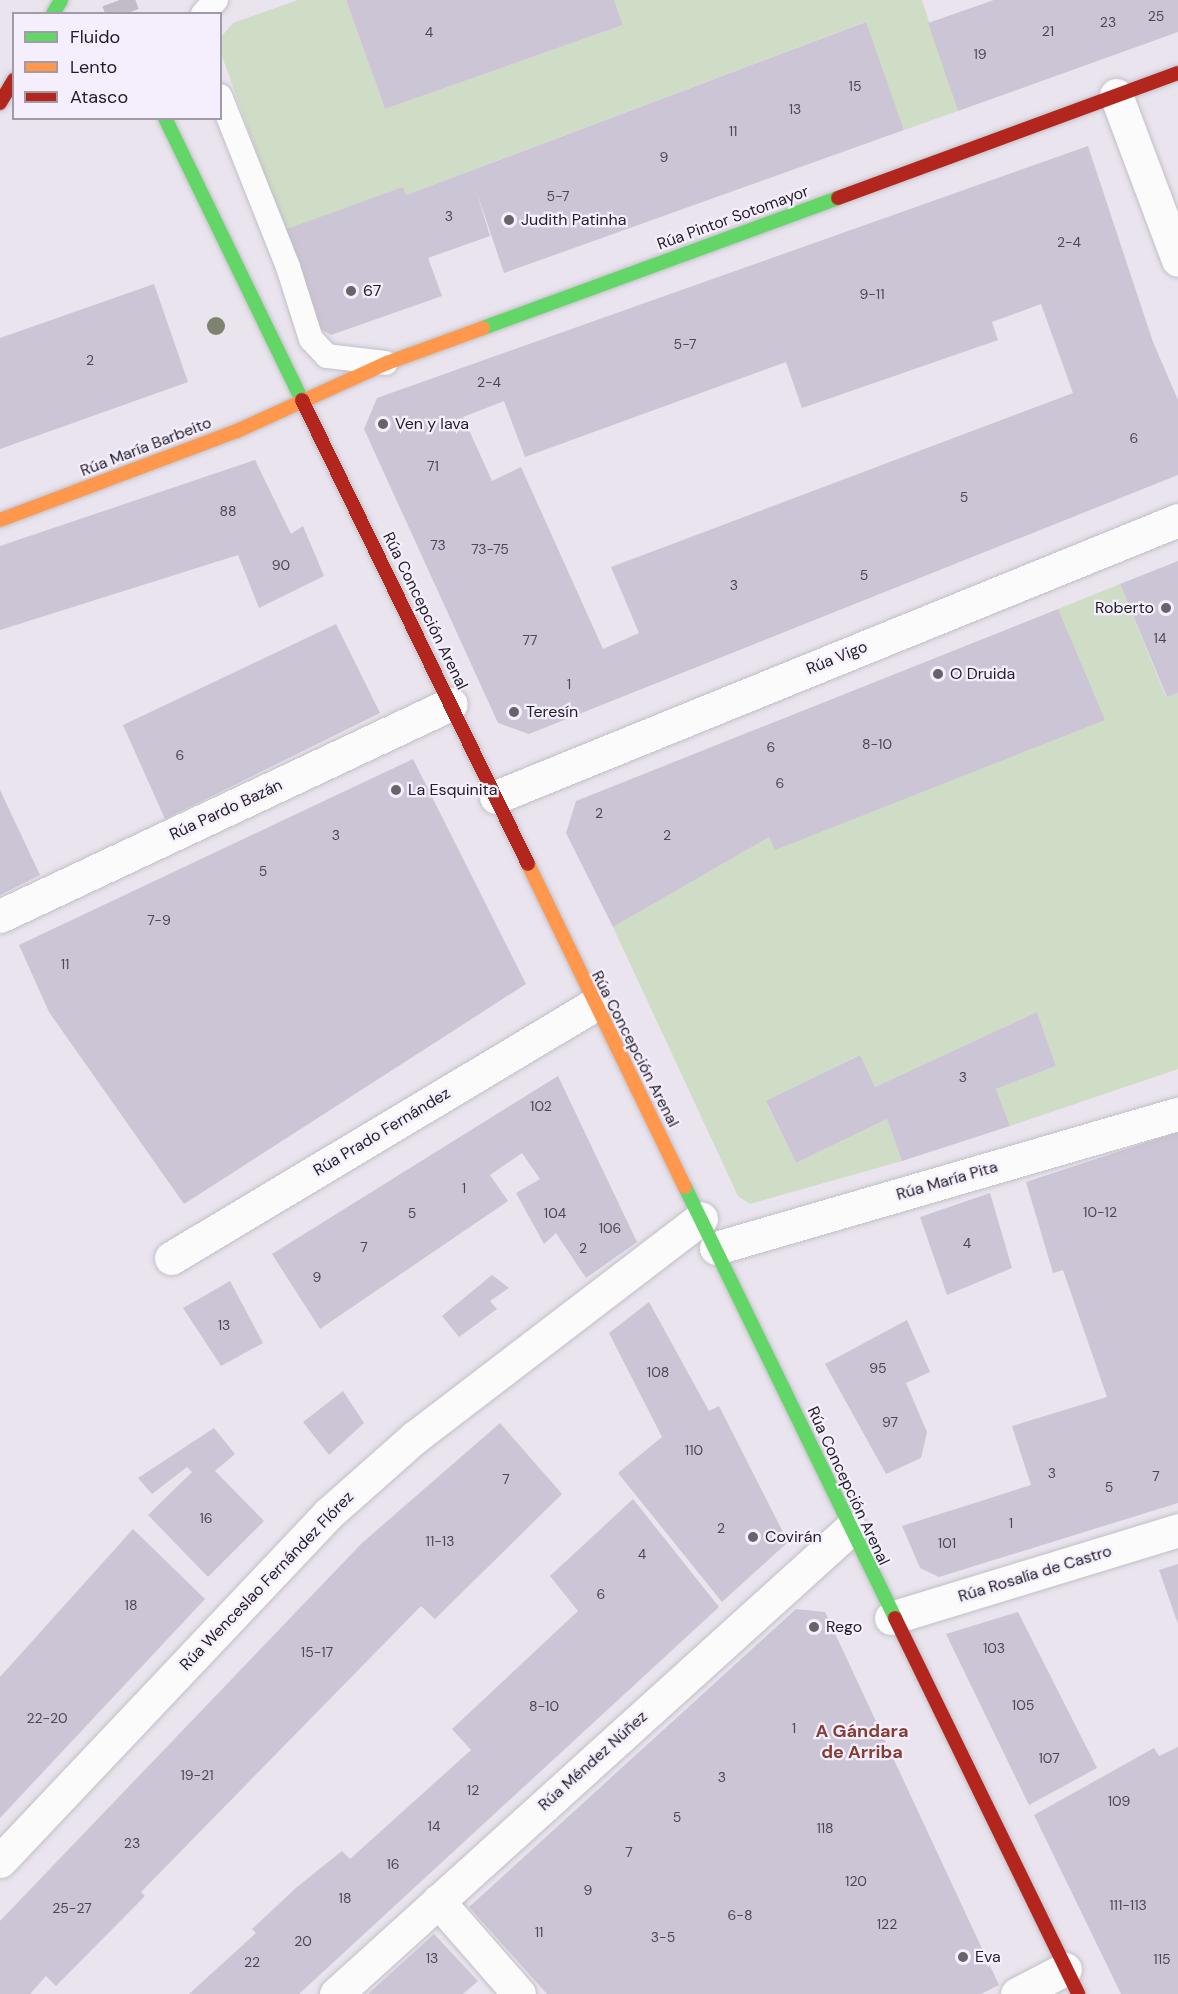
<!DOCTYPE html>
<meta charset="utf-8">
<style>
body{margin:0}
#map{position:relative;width:1178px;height:1994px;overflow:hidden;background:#e9e4ee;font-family:"DM Sans",sans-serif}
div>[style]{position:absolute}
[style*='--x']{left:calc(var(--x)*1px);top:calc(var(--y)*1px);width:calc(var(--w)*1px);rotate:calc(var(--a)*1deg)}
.green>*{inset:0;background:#d0ddc6}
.building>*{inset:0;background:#ccc5d5}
.secondary-tunnel>*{height:33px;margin-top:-16.5px;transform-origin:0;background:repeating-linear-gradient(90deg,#c1bcc6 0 33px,transparent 0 49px)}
.roads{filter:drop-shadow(0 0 2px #c2bfc6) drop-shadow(0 0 2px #c2bfc6)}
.lane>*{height:24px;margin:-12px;padding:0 12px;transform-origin:12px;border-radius:12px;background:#fcfbfc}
.street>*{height:33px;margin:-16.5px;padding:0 16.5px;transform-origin:16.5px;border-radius:16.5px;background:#fcfbfc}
.fast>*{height:14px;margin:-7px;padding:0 7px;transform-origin:7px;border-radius:7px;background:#63d668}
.slow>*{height:14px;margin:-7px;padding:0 7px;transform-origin:7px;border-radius:7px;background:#ff974d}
.jam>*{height:14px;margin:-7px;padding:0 7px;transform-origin:7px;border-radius:7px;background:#b3261e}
.trees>*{width:18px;height:18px;margin:-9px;border-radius:50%;background:#7c8470}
.dots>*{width:16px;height:16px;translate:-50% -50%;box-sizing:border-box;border:3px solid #f4eefd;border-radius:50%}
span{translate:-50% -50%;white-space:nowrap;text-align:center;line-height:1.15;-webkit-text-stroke:4.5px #f4eefd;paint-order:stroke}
.number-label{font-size:14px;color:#4c4851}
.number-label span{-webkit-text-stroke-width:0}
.street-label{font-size:16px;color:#211e25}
.poi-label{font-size:16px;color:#211e25}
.left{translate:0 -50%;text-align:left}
.right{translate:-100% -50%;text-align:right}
.neighbourhood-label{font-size:18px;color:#843e33;font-weight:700}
.legend{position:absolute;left:12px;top:12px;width:210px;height:108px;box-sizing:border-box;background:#f4eefd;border:2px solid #a09ba7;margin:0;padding:8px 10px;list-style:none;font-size:18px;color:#211e25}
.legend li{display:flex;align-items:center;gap:12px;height:30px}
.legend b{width:30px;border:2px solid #a09ba7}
</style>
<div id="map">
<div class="green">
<i style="clip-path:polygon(298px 0,346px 0,385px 109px,623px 25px,614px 0,922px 0,958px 111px,904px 130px,865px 22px,406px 195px,284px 230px,221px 53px,221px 37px,233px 23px)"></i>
<i style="clip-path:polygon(1120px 584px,1166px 697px,1178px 693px,1178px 1069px,1010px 1126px,996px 1089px,1056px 1066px,1037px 1012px,875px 1087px,859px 1055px,766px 1102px,796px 1163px,887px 1119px,902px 1161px,750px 1204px,738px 1196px,613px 927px,769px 837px,775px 849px,967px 774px,1058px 609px)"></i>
</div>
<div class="building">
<i style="clip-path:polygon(346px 0,614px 0,623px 25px,385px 109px)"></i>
<i style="clip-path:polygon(994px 0,1178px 0,1178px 32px,958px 111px,928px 23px)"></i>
<i style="clip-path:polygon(866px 22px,904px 130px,504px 273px,476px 190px,490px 236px,428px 258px,442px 296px,331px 335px,319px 328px,284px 230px,403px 187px,406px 195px)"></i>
<i style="clip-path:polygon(evenodd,1088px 146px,1153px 342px,1178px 400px,1178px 475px,529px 734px,498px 723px,364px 429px,377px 398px,1088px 146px,1041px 304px,1073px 393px,611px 567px,639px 633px,603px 649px,521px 467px,492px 481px,463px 417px,504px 401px,525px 457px,786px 362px,802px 408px,998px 340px,992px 322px,1041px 304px)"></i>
<i style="clip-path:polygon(154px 284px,188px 382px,0 449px,0 338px)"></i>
<i style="clip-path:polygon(255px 460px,291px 534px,303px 526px,324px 576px,259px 608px,238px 555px,0 630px,0 546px)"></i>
<i style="clip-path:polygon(1178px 561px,1178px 693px,1167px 697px,1120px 584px)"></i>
<i style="clip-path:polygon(1058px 609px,1105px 720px,775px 850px,769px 837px,613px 927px,566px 833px,576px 801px)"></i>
<i style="clip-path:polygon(336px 624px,380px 713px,165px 819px,123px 725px)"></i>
<i style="clip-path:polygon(413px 759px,526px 984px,184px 1204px,49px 1012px,19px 945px)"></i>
<i style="clip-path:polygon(0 790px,40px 875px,0 895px)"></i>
<i style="clip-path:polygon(1037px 1012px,1056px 1066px,996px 1089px,1010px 1126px,902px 1161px,887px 1119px,796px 1163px,766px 1101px,860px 1055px,875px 1087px)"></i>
<i style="clip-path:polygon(558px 1076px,637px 1242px,586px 1278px,556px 1233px,544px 1244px,516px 1193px,540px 1179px,522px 1153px,490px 1175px,508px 1201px,320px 1329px,272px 1254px)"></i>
<i style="clip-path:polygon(1178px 1132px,1178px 1503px,939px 1577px,920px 1568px,902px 1526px,1031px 1485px,1012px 1426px,1107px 1397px,1063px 1270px,1053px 1273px,1026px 1182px)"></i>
<i style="clip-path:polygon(990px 1193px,1012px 1268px,947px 1295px,920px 1217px)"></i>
<i style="clip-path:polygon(492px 1275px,509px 1288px,490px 1301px,497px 1309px,459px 1337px,442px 1316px)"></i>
<i style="clip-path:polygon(230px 1281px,263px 1343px,221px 1366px,183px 1308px)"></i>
<i style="clip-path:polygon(649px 1302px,709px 1411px,719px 1406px,788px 1542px,722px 1602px,618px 1473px,662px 1437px,609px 1333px)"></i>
<i style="clip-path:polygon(907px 1320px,930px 1372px,906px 1383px,927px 1432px,921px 1458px,886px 1474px,825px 1364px)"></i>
<i style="clip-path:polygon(343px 1391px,364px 1423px,329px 1455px,303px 1422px)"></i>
<i style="clip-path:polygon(500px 1423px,562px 1494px,435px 1619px,421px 1606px,141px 1892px,145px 1896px,56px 1986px,46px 1976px,30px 1994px,0 1994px,0 1921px,362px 1543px)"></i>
<i style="clip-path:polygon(214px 1428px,235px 1454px,215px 1471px,264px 1521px,208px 1577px,148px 1515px,192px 1472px,187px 1467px,152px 1494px,138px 1478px)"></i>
<i style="clip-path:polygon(633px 1499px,719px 1607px,299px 1994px,189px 1994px,256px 1933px,252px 1929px,297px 1887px,342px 1851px,350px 1859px,471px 1750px,452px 1729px,578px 1611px,550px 1576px)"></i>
<i style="clip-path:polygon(133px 1529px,205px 1599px,0 1818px,0 1677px)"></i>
<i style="clip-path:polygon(1178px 1564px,1178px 1624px,1159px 1570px)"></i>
<i style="clip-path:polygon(796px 1609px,825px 1612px,999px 1985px,981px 1994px,547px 1994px,469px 1907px)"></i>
<i style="clip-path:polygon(1018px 1612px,1097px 1768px,1029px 1805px,946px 1634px)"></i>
<i style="clip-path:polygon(1178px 1747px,1178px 1994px,1121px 1994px,1034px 1815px,1154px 1748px,1159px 1756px)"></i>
<i style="clip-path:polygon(434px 1934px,478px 1981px,463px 1994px,368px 1994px)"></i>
</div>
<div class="secondary-tunnel">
<i style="--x:118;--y:0;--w:15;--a:70"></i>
</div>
<div class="roads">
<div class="lane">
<i style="--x:203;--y:14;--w:19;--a:-47"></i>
<i style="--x:220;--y:96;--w:184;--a:68.3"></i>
<i style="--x:288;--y:267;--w:76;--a:72.3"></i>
<i style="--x:311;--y:339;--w:23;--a:47"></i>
<i style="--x:327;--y:356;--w:59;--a:6.8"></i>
</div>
<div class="street">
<i style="--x:1116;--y:95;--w:176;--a:69.4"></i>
<i style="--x:496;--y:797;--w:736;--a:-22.1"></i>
<i style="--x:0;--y:916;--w:498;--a:-25.2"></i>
<i style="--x:716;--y:1248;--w:481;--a:-16.2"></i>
<i style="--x:171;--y:1258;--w:492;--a:-30.9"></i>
<i style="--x:891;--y:1618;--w:300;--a:-17"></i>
<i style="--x:0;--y:1861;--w:477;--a:-46.6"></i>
<i style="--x:328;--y:1514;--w:116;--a:-41.5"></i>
<i style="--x:415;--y:1437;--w:360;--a:-37.4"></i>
<i style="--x:438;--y:1901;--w:123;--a:48.9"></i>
<i style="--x:336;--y:1994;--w:693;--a:-42.13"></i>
<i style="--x:1017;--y:1994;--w:54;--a:-27.5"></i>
</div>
<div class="fast">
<i style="--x:53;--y:14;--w:16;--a:-60"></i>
<i style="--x:165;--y:118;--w:314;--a:64.1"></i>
<i style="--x:483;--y:328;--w:378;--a:-20.1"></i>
<i style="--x:685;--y:1187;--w:479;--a:64"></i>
</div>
<div class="slow">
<i style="--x:0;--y:520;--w:253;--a:-20.6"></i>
<i style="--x:237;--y:431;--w:165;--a:-24.4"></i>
<i style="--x:387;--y:363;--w:102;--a:-20"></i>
<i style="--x:528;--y:864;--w:359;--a:64.1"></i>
</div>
<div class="jam">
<i style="--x:0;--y:103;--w:27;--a:-59"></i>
<i style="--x:838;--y:198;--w:362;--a:-20.2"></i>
<i style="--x:302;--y:400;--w:516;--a:64.03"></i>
<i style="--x:895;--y:1618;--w:418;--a:64"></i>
</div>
</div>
<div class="trees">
<i style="left:216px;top:326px"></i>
</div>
<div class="dots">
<i style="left:509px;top:220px;background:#67636b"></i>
<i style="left:351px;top:291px;background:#67636b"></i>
<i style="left:383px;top:424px;background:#67636b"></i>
<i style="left:1166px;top:608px;background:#67636b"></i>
<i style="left:938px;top:674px;background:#67636b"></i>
<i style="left:514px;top:712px;background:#67636b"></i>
<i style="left:396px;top:790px;background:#67636b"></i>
<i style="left:753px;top:1537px;background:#67636b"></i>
<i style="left:814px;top:1627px;background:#67636b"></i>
<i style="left:963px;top:1957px;background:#67636b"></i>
</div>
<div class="number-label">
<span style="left:1156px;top:16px">25</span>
<span style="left:1108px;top:22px">23</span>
<span style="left:1048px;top:31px">21</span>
<span style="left:429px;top:32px">4</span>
<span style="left:980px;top:54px">19</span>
<span style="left:855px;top:86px">15</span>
<span style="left:795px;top:109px">13</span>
<span style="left:733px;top:131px">11</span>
<span style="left:664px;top:157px">9</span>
<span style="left:558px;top:196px">5-7</span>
<span style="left:449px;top:216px">3</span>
<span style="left:1069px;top:242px">2-4</span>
<span style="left:872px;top:294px">9-11</span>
<span style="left:685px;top:344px">5-7</span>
<span style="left:90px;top:360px">2</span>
<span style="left:489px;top:382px">2-4</span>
<span style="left:1134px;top:438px">6</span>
<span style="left:433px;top:466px">71</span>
<span style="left:964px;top:497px">5</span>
<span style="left:228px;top:511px">88</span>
<span style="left:438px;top:545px">73</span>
<span style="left:490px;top:549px">73-75</span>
<span style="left:281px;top:565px">90</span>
<span style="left:864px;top:575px">5</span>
<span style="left:734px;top:585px">3</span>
<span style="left:1160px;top:638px">14</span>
<span style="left:530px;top:640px">77</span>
<span style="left:569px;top:684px">1</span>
<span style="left:877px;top:744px">8-10</span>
<span style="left:771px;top:747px">6</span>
<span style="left:180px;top:755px">6</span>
<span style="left:780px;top:783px">6</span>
<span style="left:599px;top:813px">2</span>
<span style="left:336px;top:835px">3</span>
<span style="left:667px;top:835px">2</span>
<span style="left:263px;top:871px">5</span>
<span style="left:159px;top:920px">7-9</span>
<span style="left:65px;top:964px">11</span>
<span style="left:963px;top:1077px">3</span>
<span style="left:541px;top:1106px">102</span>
<span style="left:464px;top:1188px">1</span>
<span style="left:1100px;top:1212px">10-12</span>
<span style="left:412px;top:1213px">5</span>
<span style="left:555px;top:1213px">104</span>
<span style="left:610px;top:1228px">106</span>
<span style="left:967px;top:1243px">4</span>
<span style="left:364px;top:1247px">7</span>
<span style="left:583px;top:1248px">2</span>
<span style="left:317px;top:1277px">9</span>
<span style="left:224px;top:1325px">13</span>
<span style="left:878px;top:1368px">95</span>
<span style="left:658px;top:1372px">108</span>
<span style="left:890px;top:1422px">97</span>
<span style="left:694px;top:1450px">110</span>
<span style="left:1052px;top:1473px">3</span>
<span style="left:1156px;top:1476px">7</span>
<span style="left:506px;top:1479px">7</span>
<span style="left:1109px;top:1487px">5</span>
<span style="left:206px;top:1518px">16</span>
<span style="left:1011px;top:1523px">1</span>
<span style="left:721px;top:1528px">2</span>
<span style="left:440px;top:1541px">11-13</span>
<span style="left:947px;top:1543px">101</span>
<span style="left:642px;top:1554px">4</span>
<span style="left:601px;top:1594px">6</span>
<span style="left:131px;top:1605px">18</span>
<span style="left:994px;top:1648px">103</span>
<span style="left:317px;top:1652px">15-17</span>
<span style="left:1023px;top:1705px">105</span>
<span style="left:544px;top:1706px">8-10</span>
<span style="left:47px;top:1718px">22-20</span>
<span style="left:794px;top:1728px">1</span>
<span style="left:1049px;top:1758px">107</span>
<span style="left:197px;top:1775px">19-21</span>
<span style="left:722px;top:1777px">3</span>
<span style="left:473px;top:1790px">12</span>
<span style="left:1119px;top:1801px">109</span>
<span style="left:677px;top:1817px">5</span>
<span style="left:434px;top:1826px">14</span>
<span style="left:825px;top:1828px">118</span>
<span style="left:132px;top:1843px">23</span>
<span style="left:629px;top:1852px">7</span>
<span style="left:393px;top:1864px">16</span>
<span style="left:856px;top:1881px">120</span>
<span style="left:588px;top:1890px">9</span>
<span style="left:345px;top:1898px">18</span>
<span style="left:1128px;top:1905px">111-113</span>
<span style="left:72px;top:1908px">25-27</span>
<span style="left:740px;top:1915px">6-8</span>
<span style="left:887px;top:1924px">122</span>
<span style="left:539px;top:1932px">11</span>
<span style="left:663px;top:1937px">3-5</span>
<span style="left:303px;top:1941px">20</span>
<span style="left:432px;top:1958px">13</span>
<span style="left:1162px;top:1959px">115</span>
<span style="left:252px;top:1962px">22</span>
</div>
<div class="street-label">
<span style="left:733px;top:218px;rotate:-20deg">Rúa Pintor Sotomayor</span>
<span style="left:146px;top:447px;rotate:-21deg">Rúa María Barbeito</span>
<span style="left:425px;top:611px;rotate:64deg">Rúa Concepción Arenal</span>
<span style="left:837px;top:658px;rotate:-22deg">Rúa Vigo</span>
<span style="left:226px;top:810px;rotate:-25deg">Rúa Pardo Bazán</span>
<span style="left:635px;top:1049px;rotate:63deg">Rúa Concepción Arenal</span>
<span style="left:382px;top:1132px;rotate:-31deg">Rúa Prado Fernández</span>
<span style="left:947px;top:1181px;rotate:-16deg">Rúa María Pita</span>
<span style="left:848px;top:1486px;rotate:65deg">Rúa Concepción Arenal</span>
<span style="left:1035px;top:1574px;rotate:-17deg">Rúa Rosalía de Castro</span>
<span style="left:267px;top:1581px;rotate:-46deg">Rúa Wenceslao Fernández Flórez</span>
<span style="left:593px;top:1761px;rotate:-42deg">Rúa Méndez Núñez</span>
</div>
<div class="poi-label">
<span class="left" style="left:521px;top:220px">Judith Patinha</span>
<span class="left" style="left:363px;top:291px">67</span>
<span class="left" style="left:395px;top:424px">Ven y lava</span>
<span class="right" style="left:1154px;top:608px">Roberto</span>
<span class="left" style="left:950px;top:674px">O Druida</span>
<span class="left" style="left:526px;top:712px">Teresín</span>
<span class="left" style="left:408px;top:790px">La Esquinita</span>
<span class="left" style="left:765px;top:1537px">Covirán</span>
<span class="left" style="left:826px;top:1627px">Rego</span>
<span class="left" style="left:975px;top:1957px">Eva</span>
</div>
<div class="neighbourhood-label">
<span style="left:862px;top:1742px">A Gándara<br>de Arriba</span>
</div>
<ul class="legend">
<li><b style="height:8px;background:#63d668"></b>Fluido</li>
<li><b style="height:8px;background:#ff974d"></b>Lento</li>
<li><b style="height:8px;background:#b3261e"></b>Atasco</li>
</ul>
</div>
